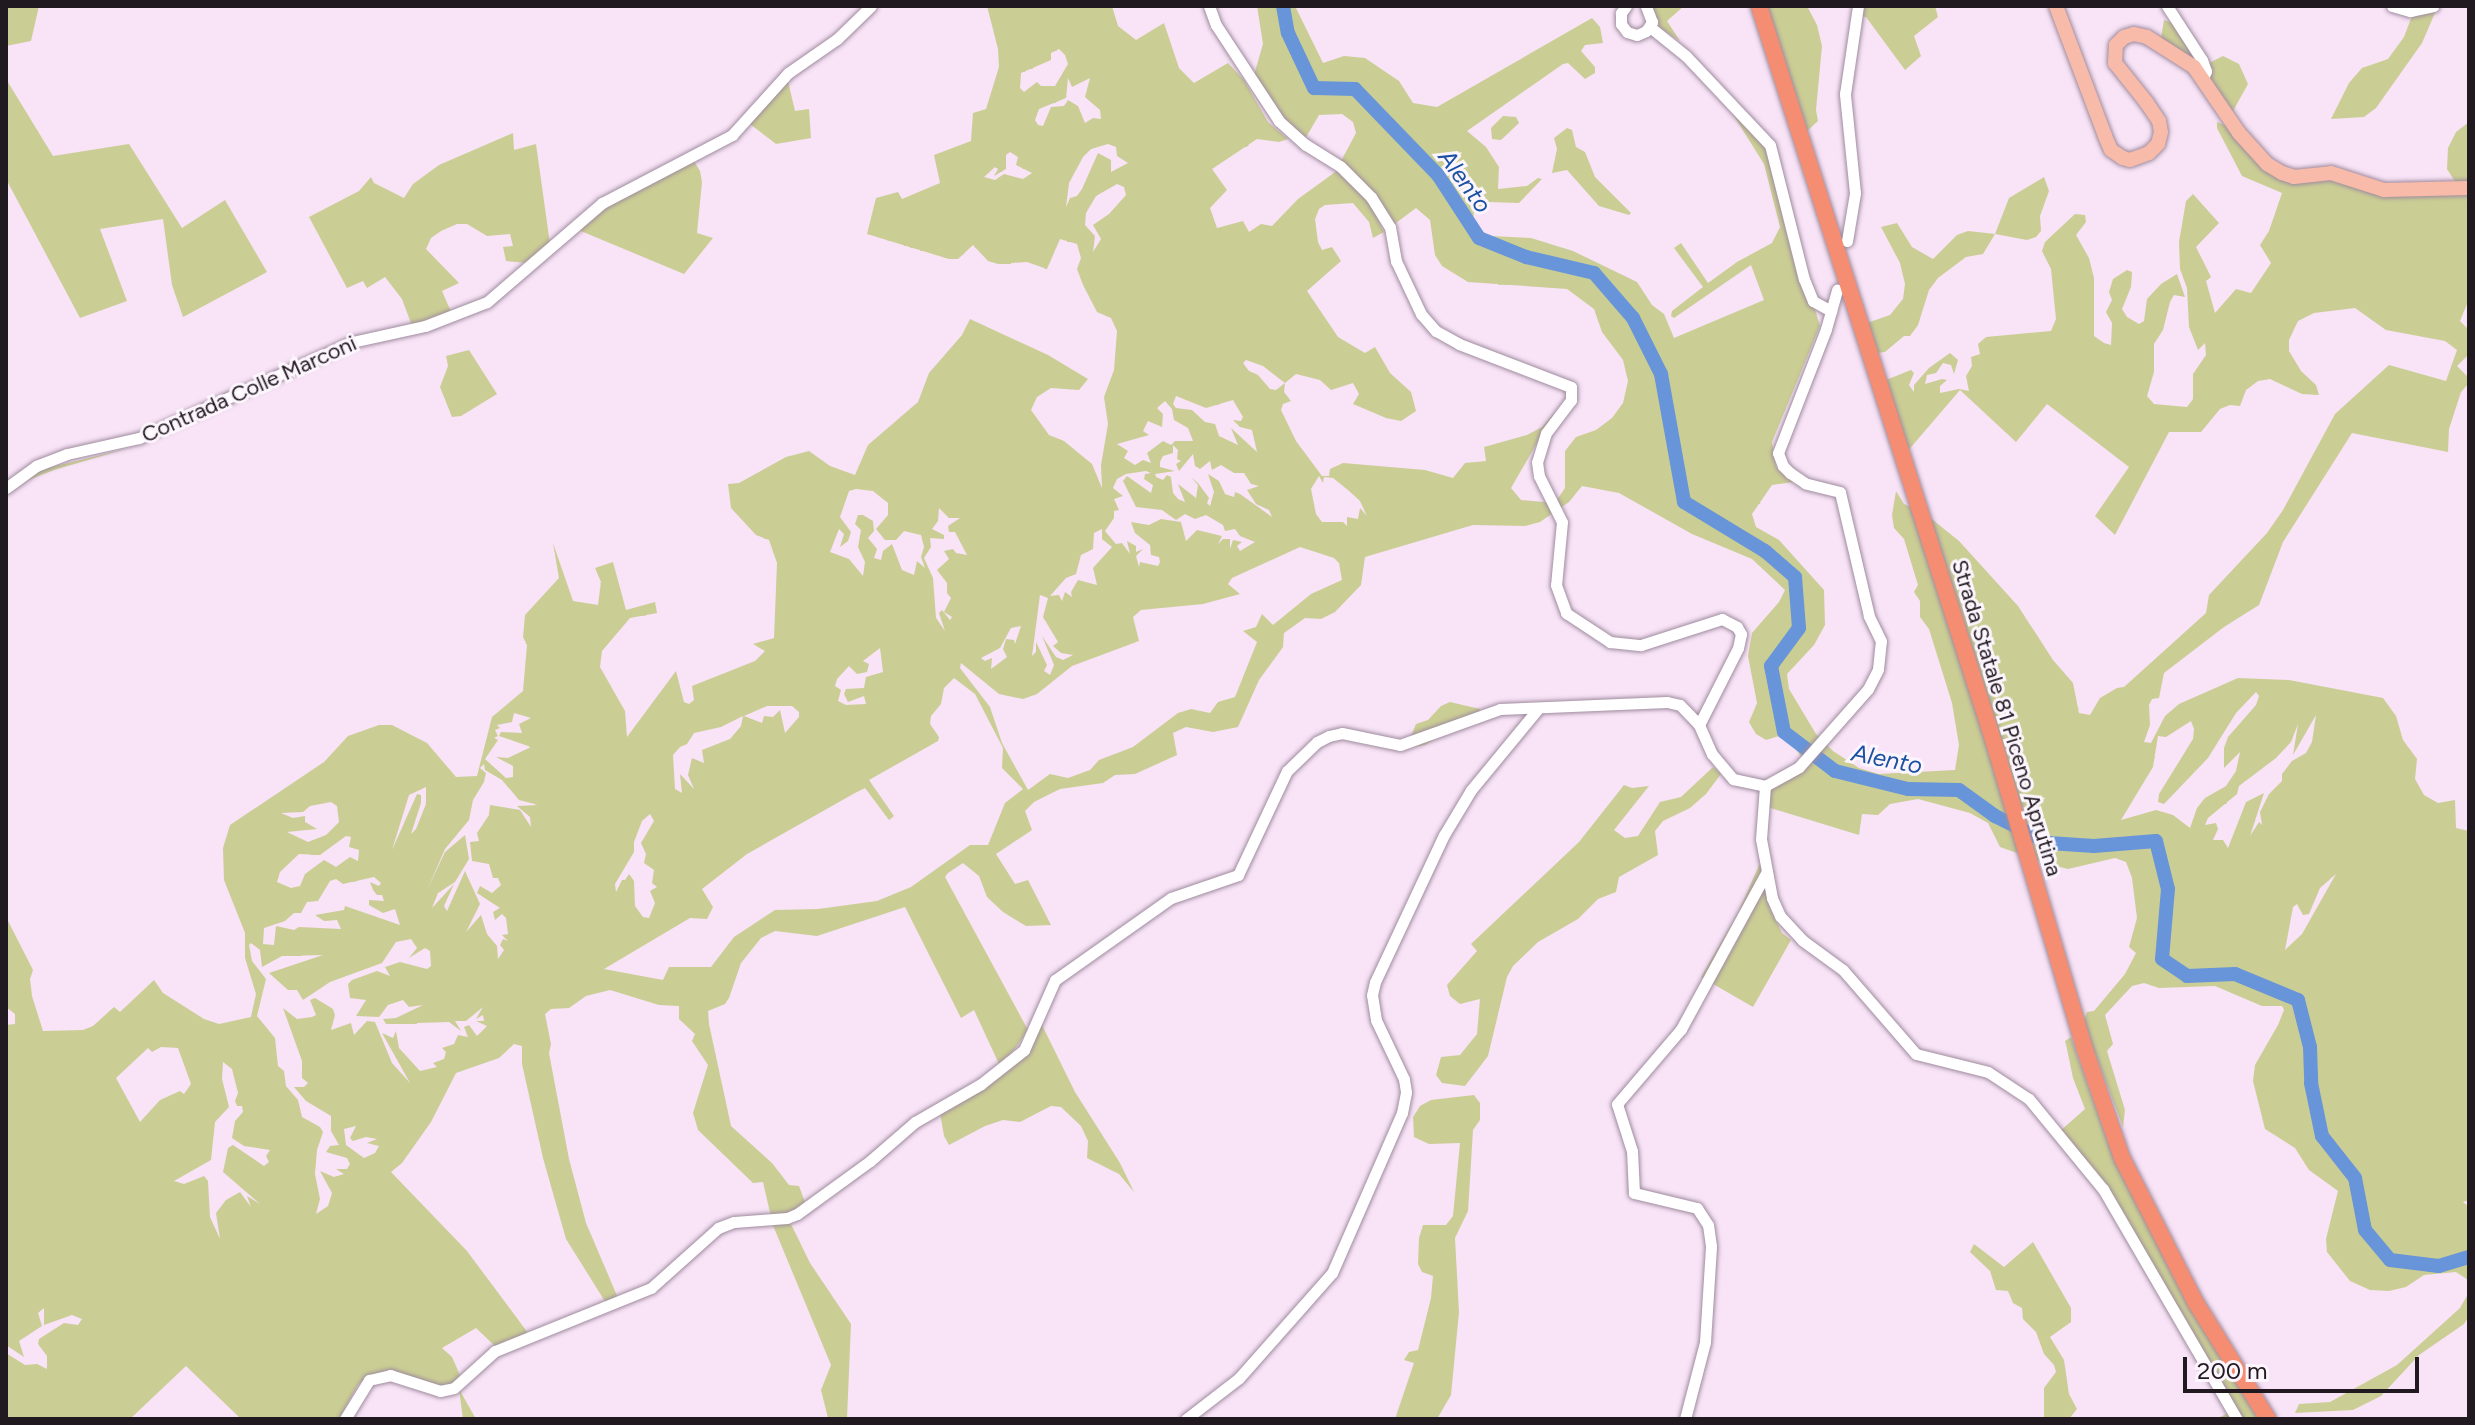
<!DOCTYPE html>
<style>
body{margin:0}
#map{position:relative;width:2475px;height:1425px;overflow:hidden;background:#f8e3f7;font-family:Figtree,sans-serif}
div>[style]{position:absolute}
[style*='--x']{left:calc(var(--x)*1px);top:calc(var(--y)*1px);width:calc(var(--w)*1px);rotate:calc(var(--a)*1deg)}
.green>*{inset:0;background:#cbce94}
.river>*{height:14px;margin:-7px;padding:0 7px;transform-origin:7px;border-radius:7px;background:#6895d9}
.roads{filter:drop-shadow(0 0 2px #9f8c9e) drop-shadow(0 0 2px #9f8c9e)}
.minor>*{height:11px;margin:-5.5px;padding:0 5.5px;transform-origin:5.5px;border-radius:5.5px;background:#fff}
.major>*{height:14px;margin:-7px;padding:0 7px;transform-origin:7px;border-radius:7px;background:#f8bbaa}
.highway>*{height:16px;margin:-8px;padding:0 8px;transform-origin:8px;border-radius:8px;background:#f48d71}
span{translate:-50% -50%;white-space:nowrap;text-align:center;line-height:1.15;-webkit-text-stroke:6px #fdf5fd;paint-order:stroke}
.street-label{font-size:22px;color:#211920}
.water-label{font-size:24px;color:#1a51a2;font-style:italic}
.frame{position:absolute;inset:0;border:8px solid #211920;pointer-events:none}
.scale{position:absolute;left:2183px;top:1357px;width:236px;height:36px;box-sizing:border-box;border:4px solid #211920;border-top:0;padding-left:10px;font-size:24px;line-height:28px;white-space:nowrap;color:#211920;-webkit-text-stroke:6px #fdf5fd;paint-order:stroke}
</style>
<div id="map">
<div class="green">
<i style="clip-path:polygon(6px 6px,39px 6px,31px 41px,6px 46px)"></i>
<i style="clip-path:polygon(evenodd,987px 6px,1112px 6px,1118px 26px,1136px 40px,1164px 23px,1179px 68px,1194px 83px,1228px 63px,1244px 80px,1268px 122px,1288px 139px,1279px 142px,1257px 139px,1212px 169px,1227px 190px,1210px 208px,1217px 228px,1243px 221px,1249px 232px,1261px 224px,1272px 226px,1298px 199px,1338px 170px,1368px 199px,1384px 232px,1373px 238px,1369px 222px,1353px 203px,1325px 205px,1319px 209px,1315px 219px,1318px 242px,1322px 250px,1332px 247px,1341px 261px,1307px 291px,1338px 337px,1365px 353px,1375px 347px,1390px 373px,1411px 392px,1416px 411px,1401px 421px,1386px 418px,1353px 404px,1359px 394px,1353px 383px,1331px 390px,1320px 380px,1296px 374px,1285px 383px,1284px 392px,1291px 401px,1283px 404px,1281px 410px,1296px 441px,1322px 476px,1329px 476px,1330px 469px,1343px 463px,1425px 470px,1453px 478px,1465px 463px,1486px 461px,1484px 447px,1527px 435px,1542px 427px,1555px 412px,1511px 488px,1521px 500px,1555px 503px,1565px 488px,1565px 451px,1576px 437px,1596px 430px,1612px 418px,1623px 403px,1628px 381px,1623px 360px,1602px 332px,1594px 309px,1567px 289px,1468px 282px,1442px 266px,1435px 255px,1430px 220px,1416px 208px,1392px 226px,1360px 179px,1341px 161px,1356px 133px,1353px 122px,1342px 114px,1319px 115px,1305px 139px,1291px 128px,1254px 75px,1263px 44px,1257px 6px,1295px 6px,1323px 63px,1344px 56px,1365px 58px,1399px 81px,1413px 103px,1437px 107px,1592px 18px,1600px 27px,1603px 43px,1585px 45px,1581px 51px,1595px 67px,1595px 73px,1585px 79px,1568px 63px,1563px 64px,1467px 131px,1486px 147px,1499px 167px,1498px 189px,1527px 186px,1538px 178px,1542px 179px,1519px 203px,1488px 202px,1474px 213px,1473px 221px,1477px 230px,1491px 236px,1531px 238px,1573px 251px,1637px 282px,1652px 305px,1664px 314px,1674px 338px,1764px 300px,1751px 265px,1674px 318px,1671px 316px,1672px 311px,1703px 287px,1674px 248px,1681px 243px,1708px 283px,1737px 262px,1772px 243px,1780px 227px,1764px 164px,1732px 113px,1768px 151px,1820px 326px,1772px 442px,1776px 467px,1793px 482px,1772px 485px,1752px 514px,1756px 527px,1779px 540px,1824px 590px,1825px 625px,1814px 645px,1787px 674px,1789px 689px,1816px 734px,1833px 751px,1859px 768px,1879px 774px,1955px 770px,1959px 745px,1952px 703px,1929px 629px,1920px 617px,1920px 601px,1914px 592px,1918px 585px,1904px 539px,1894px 528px,1892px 515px,1896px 491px,1904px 504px,1923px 512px,1959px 541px,2018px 606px,2053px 660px,2073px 683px,2079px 713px,2090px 715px,2100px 698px,2117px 688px,2124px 687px,2206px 613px,2209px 595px,2267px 533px,2283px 510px,2335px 414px,2389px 365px,2446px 381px,2457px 350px,2445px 341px,2386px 330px,2355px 308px,2314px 313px,2298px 321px,2289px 340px,2289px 351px,2301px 371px,2316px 385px,2319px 395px,2302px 394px,2270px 379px,2258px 381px,2246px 390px,2240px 406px,2230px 405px,2220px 409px,2201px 432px,2169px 432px,2115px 535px,2095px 516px,2129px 467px,2047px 404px,2016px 442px,1960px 390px,1906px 453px,1886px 380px,1911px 370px,1914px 373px,1909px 385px,1914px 392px,1914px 385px,1929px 368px,1950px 353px,1958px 360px,1954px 374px,1951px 365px,1943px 363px,1936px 373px,1927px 375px,1925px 384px,1942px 379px,1947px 380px,1940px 386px,1940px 393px,1959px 389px,1969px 391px,1966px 376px,1972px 366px,1971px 357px,1980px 354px,1978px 344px,1986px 337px,2051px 331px,2056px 319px,2051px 269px,2042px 251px,2045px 242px,2075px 214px,2085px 215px,2086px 222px,2076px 235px,2089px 258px,2094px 278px,2094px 336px,2104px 343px,2111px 345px,2112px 323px,2106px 312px,2112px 300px,2109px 292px,2113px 279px,2127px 270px,2132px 272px,2131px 287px,2122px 309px,2127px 317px,2139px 324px,2144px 321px,2147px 299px,2161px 284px,2177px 274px,2185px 297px,2174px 295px,2170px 302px,2163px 330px,2154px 344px,2154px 372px,2147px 396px,2154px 404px,2187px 407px,2193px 399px,2193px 374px,2206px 355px,2205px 343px,2198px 350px,2189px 327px,2187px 288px,2180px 269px,2179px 242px,2186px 201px,2193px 194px,2219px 223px,2196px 247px,2211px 277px,2206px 281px,2215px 313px,2236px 289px,2251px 293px,2271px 263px,2260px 245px,2269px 231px,2282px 193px,2242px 176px,2217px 128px,2217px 122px,2230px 127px,2261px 166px,2335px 175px,2382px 192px,2469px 193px,2469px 299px,2460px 321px,2469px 330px,2469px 354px,2457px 366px,2469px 378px,2469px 383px,2461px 392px,2449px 429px,2448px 452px,2352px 433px,2283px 542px,2259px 605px,2224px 627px,2164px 673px,2159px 698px,2152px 699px,2149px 705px,2150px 725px,2144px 742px,2151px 743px,2165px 716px,2179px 704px,2238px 678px,2289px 680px,2383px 698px,2396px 716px,2403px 740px,2417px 759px,2415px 779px,2424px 795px,2438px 803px,2455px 800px,2456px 828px,2469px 831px,2469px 1200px,2463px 1202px,2469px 1207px,2469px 1316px,2464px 1324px,2419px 1355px,2381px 1396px,2353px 1410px,2295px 1413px,2299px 1404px,2330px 1402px,2397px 1365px,2460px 1308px,2468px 1294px,2468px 1280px,2456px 1272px,2424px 1275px,2406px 1287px,2389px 1291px,2370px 1290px,2350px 1281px,2327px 1252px,2326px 1239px,2338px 1191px,2309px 1170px,2295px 1148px,2265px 1129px,2253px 1081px,2255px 1065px,2278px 1025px,2284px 1010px,2282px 1006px,2262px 1006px,2215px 986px,2159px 988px,2144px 983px,2132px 986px,2105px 1015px,2113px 1044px,2107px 1051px,2125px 1110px,2123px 1127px,2083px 1022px,2087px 1012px,2094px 1011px,2125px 974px,2136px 953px,2129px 947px,2137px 918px,2132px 878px,2126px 862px,2115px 858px,2068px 869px,2048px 864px,2000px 847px,1988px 823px,1970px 813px,1918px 799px,1890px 804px,1878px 815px,1862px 814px,1859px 835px,1767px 807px,1768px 788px,1805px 762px,1792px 744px,1779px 736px,1766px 740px,1756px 734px,1749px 722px,1757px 703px,1748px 656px,1752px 633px,1779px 602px,1785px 590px,1752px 559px,1692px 534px,1619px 493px,1582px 486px,1569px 502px,1540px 522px,1525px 526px,1473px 525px,1365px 557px,1361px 585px,1335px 612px,1321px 619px,1305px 618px,1284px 633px,1283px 647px,1259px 680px,1238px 727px,1213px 732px,1186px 727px,1173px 733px,1177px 755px,1135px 774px,1115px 775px,1103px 783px,1060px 789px,1034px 802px,1025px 811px,1032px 830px,996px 854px,1015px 884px,1028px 880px,1051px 925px,1026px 926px,1003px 912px,987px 897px,979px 876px,963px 863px,948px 873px,945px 877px,1028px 1030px,1015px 1049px,999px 1064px,974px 1010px,961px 1018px,905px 907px,817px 936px,775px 931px,761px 938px,741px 963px,729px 998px,725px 1004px,708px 1011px,709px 1024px,731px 1126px,772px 1163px,789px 1185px,799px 1186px,805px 1202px,794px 1211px,771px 1217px,763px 1182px,753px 1183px,698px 1130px,693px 1113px,708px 1065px,692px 1041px,695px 1034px,679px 1019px,679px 1006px,659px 1005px,610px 990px,586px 996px,569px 1008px,551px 1009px,545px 1014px,551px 1044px,549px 1053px,569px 1159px,586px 1223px,618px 1298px,606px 1303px,566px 1239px,543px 1158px,522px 1064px,522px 1046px,514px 1044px,499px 1058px,456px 1073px,431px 1122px,402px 1163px,391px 1172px,467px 1251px,528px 1333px,497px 1348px,476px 1328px,442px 1348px,452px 1357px,464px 1384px,459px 1389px,476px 1419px,463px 1419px,459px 1389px,446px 1396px,435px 1395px,393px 1380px,366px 1378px,358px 1385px,339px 1419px,241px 1419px,186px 1366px,130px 1419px,6px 1419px,6px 1353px,25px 1365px,37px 1364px,47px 1369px,47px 1356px,38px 1344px,39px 1339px,64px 1323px,78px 1325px,82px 1319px,72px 1315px,44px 1325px,44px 1308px,38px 1313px,42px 1326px,19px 1341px,24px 1357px,6px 1345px,6px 1025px,15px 1024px,15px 1014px,6px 1007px,6px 917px,33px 970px,30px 979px,32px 996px,43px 1031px,83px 1030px,93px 1026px,114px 1007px,120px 1012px,154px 980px,163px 993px,204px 1019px,219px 1024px,251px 1017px,256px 994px,245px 958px,245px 933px,224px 880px,223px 848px,230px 825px,324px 762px,348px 736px,379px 725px,392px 725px,427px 743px,456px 777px,477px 776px,492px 717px,523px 691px,527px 645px,523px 637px,525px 615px,559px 578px,553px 543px,573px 601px,598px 605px,601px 582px,595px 568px,613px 562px,626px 610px,655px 602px,657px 613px,630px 618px,602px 651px,600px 667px,625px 711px,627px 737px,676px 671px,684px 702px,689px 704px,694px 700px,692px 686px,755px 661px,765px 651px,753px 644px,774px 638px,777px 563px,769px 540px,756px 535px,731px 508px,728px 484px,739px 483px,786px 457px,809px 451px,830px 466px,855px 475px,868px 445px,918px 402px,929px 373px,962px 335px,970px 319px,1048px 355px,1088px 379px,1079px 390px,1051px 388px,1037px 397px,1031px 410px,1049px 435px,1064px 441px,1092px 464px,1102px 488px,1101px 465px,1108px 424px,1104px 397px,1114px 370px,1117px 331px,1111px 318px,1097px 312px,1083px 285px,1077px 269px,1081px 258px,1077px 244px,1060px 239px,1047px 269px,1027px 262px,998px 264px,988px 261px,973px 245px,958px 259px,949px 259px,867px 234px,876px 198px,898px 192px,902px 199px,940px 183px,934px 155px,971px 141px,973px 113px,986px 109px,999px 67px,998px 49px,987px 6px,1059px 49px,1065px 55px,1068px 64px,1055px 86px,1041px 86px,1037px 82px,1024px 92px,1020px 88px,1021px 73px,1051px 60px,1051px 53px,1059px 49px,987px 6px,1068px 78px,1072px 87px,1090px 78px,1085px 97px,1100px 110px,1101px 119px,1093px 118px,1085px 123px,1078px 106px,1068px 100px,1064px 106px,1051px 107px,1043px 126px,1038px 125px,1035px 120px,1039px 109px,1066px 98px,1068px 78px,987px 6px,1108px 144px,1116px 147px,1117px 156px,1128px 163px,1111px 172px,1111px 160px,1098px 153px,1082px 189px,1077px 196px,1070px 198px,1066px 207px,1069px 183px,1083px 157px,1091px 149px,1108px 144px,987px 6px,1010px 152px,1018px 157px,1016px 165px,1032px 173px,1023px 179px,1004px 174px,995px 180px,984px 177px,995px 167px,998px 169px,994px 176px,1006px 169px,1006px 155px,1010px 152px,987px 6px,1117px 184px,1124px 187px,1126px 195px,1109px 214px,1093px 225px,1101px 239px,1093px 252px,1095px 236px,1085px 225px,1086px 213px,1096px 196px,1117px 184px,987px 6px,1246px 360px,1263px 366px,1285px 383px,1276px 390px,1270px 389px,1258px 375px,1249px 371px,1243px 363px,1246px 360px,987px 6px,1176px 396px,1206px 408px,1233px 400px,1243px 417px,1241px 421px,1233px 420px,1240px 427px,1252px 430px,1257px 452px,1231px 428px,1238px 445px,1219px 436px,1215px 424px,1205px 422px,1192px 410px,1176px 408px,1173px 404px,1176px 396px,987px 6px,1165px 401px,1172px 409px,1174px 420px,1188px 428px,1193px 441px,1175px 441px,1171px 445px,1163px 441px,1147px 453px,1151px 463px,1143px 460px,1135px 465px,1124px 458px,1128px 451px,1117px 444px,1149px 435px,1143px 431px,1148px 421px,1162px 427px,1163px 414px,1157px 408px,1165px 401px,987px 6px,1173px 445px,1178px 450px,1177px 459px,1181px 461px,1176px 464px,1179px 471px,1193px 454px,1195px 466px,1200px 469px,1210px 461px,1212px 470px,1221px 465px,1234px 473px,1244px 473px,1251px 484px,1259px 486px,1247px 490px,1256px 504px,1269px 510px,1272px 517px,1240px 494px,1235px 492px,1234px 497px,1225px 494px,1219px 481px,1208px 474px,1214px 492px,1210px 506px,1207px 503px,1209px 498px,1198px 483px,1191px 477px,1198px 485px,1196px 498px,1178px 484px,1185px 502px,1178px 499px,1173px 493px,1171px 477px,1167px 475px,1163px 480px,1156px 477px,1155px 474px,1175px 471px,1160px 467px,1160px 462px,1163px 456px,1173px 453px,1173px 445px,987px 6px,1146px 471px,1151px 473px,1145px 474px,1144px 479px,1153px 485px,1151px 493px,1127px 476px,1123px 481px,1136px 507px,1162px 510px,1176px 520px,1185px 514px,1195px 519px,1206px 515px,1223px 525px,1225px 531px,1235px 529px,1240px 536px,1255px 542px,1240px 551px,1237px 546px,1242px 542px,1233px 540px,1230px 549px,1230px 539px,1223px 539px,1218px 544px,1222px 536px,1197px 530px,1186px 541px,1181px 522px,1161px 519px,1149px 525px,1131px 522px,1135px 533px,1150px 545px,1151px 555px,1159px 557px,1160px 562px,1158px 566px,1140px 562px,1139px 567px,1136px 556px,1143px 549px,1136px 552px,1136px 546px,1127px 541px,1130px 554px,1122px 543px,1116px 544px,1105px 531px,1114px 518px,1114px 511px,1119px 510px,1114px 499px,1123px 496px,1113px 488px,1117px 479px,1126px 474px,1146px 471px,987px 6px,1319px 476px,1323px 483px,1324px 477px,1333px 478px,1348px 490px,1360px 501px,1367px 516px,1360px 508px,1358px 519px,1347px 517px,1347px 526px,1343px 522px,1322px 522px,1316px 514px,1311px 489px,1319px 476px,987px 6px,856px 489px,873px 491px,888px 503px,888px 515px,876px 529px,885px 540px,896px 540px,904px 531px,921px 535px,924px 547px,921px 557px,925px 568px,917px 561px,914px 575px,902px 570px,892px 544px,883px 551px,881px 560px,874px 558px,877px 549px,868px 538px,874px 531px,873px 521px,863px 515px,858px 515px,855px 524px,861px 530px,858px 547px,865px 562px,863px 576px,849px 559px,830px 552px,839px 529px,844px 534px,840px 547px,848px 541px,851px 532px,840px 517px,849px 491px,856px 489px,987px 6px,939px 508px,949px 518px,960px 518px,948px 526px,949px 532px,955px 532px,967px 555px,956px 553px,953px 549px,944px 551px,949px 559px,937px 570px,947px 583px,947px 593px,951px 598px,944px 612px,952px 617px,950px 620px,942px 610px,939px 613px,945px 631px,936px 618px,933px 578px,924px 558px,931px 547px,930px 538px,944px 539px,944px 535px,932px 529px,938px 521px,939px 508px,987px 6px,1102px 529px,1102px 539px,1112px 547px,1093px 568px,1097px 585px,1078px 580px,1071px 592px,1072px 597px,1065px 592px,1062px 601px,1059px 595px,1050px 596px,1066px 578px,1076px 574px,1081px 555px,1093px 549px,1094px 533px,1102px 529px,987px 6px,1300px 547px,1334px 558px,1339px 563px,1342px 580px,1311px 594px,1273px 625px,1262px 614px,1256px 627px,1243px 631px,1257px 642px,1235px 697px,1218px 702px,1210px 713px,1191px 709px,1178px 713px,1133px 747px,1099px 760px,1090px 770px,1068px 778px,1050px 774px,1028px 790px,1002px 743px,990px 707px,960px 668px,961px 663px,999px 694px,1023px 699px,1037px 694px,1072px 666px,1139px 641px,1133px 617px,1141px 610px,1203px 604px,1240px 594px,1228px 584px,1232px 578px,1300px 547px,987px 6px,1040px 595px,1048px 598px,1043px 617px,1058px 642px,1053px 646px,1061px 653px,1073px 655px,1063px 660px,1056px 657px,1042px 636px,1054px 665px,1050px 675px,1044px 671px,1047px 665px,1036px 642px,1036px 652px,1032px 656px,1040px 595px,987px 6px,1021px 626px,1015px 644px,1014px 640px,1006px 639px,1003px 649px,1007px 657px,991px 669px,992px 658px,985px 661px,981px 658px,1000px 648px,1011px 628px,1021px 626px,987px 6px,880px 648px,883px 672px,866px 677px,864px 688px,846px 689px,844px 694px,848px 702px,864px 696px,866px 704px,846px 705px,838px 701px,841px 690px,835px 686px,837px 679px,849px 666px,857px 674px,867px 672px,869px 664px,863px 661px,880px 648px,987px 6px,954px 678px,975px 694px,1003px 748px,1002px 768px,1023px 789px,1005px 803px,988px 845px,970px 845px,911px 887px,877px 901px,818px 909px,775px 910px,734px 937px,711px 967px,669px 967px,663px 980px,604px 969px,690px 918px,707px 919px,713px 907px,702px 889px,747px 854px,855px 793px,865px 788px,889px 820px,894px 816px,869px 780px,938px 741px,939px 737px,930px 724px,931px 716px,941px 704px,944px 688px,954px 678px,987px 6px,2256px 692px,2259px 696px,2256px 705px,2228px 737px,2224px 748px,2224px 768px,2240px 752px,2236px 771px,2226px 786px,2205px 798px,2197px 808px,2190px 828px,2173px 815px,2156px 810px,2121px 820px,2153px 767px,2158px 736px,2166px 737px,2191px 721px,2194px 729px,2193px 739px,2159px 794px,2158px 802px,2164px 804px,2208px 758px,2236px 713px,2256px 692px,987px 6px,767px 706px,792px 706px,799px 712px,799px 717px,785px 733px,780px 710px,773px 717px,764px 716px,762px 723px,744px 716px,767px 706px,987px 6px,514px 713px,531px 718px,519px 724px,522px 733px,501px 732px,499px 736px,531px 747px,508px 758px,496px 757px,513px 766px,513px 777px,506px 778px,485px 759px,498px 740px,494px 738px,498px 736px,495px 730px,500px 728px,497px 725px,512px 722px,514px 713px,987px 6px,2316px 715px,2312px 742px,2306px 753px,2292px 761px,2282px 774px,2282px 781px,2269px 794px,2260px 812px,2262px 825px,2259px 822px,2250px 836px,2264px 793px,2246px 802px,2228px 848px,2223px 840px,2213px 840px,2218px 829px,2216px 823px,2205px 825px,2208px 818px,2237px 794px,2239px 786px,2276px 758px,2291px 742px,2298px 724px,2293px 755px,2316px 715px,987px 6px,743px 716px,741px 726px,730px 739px,702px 750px,704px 763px,692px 758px,688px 775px,694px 789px,680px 774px,682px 793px,675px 789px,673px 755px,680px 747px,687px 744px,694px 733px,721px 727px,743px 716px,987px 6px,484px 764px,485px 770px,502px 780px,519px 800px,539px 805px,517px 806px,530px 817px,531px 827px,520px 810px,490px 805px,489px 815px,477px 833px,479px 841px,470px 842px,472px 861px,489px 864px,493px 878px,498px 878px,501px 885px,492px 893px,480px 886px,477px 893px,500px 908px,493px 912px,495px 920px,502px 914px,506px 918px,508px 934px,502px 935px,508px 941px,503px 939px,500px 945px,504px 950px,498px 959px,497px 946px,487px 934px,481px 915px,466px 932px,480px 904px,465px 871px,447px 911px,444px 906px,454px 884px,432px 908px,438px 893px,455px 882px,469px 859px,465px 835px,445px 852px,427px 890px,445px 849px,469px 820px,473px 800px,484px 782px,486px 773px,480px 768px,484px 764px,987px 6px,426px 787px,426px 804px,416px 829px,411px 834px,421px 803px,421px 795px,417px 794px,392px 850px,409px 795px,426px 787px,987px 6px,331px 802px,337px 806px,339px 822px,326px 835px,308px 842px,287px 832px,317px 829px,305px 822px,305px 816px,293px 818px,281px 813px,303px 812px,310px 806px,331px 802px,987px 6px,650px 814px,654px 821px,641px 843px,646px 854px,644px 863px,654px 870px,652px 883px,657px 887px,650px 891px,655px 903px,649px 918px,643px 917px,635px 906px,634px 881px,629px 874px,625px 880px,622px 880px,616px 892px,615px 884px,634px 852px,634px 842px,642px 821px,650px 814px,987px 6px,346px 836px,351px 837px,349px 847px,359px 850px,358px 861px,350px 857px,336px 867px,324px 860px,305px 874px,300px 886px,291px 888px,277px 882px,280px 872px,299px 854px,320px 855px,346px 836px,987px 6px,2336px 874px,2302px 934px,2285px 950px,2293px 907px,2297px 904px,2303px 915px,2309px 914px,2320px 888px,2336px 874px,987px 6px,374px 877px,381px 883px,379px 886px,370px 882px,373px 890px,377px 895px,382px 895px,384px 901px,369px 900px,369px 905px,383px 913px,395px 909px,400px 925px,345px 906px,344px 910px,315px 915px,324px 921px,337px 920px,341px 929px,299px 927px,294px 930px,276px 926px,274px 945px,263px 944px,264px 928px,285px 921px,294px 913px,301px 913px,307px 902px,318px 901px,330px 881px,336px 879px,343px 884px,374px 877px,987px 6px,411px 939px,417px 948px,409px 958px,425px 948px,430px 951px,431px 966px,427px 969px,400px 962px,385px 967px,390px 976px,377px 971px,352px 980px,348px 984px,350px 998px,366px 1000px,356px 1016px,379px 1017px,388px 1005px,403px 1000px,409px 1007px,423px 1005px,396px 1018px,383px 1019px,386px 1024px,449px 1022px,461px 1031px,455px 1021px,466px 1021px,483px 1007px,476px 1019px,483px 1015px,484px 1021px,476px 1021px,487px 1026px,477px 1036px,469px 1025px,464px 1027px,468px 1037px,458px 1035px,454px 1044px,442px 1048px,446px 1052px,444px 1059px,433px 1063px,437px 1067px,420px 1071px,399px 1048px,396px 1031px,393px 1038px,382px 1033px,410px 1083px,392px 1063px,375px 1022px,367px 1021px,354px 1035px,351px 1023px,331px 1030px,335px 1015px,333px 1009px,315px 998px,310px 1000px,316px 1015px,312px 1017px,297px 1019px,283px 1008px,302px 1061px,302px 1078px,308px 1083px,304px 1087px,294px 1087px,306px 1101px,331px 1116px,331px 1131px,339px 1145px,330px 1146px,326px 1152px,347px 1158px,350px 1164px,347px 1169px,336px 1169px,344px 1174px,334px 1177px,320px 1171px,332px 1193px,328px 1206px,316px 1214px,320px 1199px,315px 1174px,317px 1150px,323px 1132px,320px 1127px,302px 1117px,298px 1100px,286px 1086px,284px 1071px,278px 1066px,275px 1038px,257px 1016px,266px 979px,252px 961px,249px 945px,251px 943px,260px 950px,262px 967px,282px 956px,323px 955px,269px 973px,288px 990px,297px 990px,303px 1000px,330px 982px,382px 963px,396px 942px,411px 939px,987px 6px,161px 1047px,178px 1048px,191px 1084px,184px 1094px,180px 1091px,160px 1100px,140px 1122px,116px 1078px,148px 1048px,152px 1052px,161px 1047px,987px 6px,223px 1062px,232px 1069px,238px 1093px,235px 1101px,237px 1106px,242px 1106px,243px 1112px,235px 1121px,232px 1138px,244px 1146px,270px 1150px,266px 1156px,269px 1162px,264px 1166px,233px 1145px,228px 1148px,223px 1172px,260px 1204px,247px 1196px,251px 1207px,240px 1192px,226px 1200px,216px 1213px,220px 1239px,210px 1217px,208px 1181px,204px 1176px,184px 1184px,174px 1181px,211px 1160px,215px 1122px,229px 1107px,222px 1079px,223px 1062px,987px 6px,356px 1126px,350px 1138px,353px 1141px,366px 1137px,377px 1139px,367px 1143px,379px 1146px,375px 1153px,364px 1158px,346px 1145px,344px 1129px,356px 1126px)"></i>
<i style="clip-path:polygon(1651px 6px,1684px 6px,1667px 21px,1680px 41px,1660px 28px)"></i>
<i style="clip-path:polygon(1765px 6px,1807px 6px,1817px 25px,1822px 46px,1816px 110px,1818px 121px,1807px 131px)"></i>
<i style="clip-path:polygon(1861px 6px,1935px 6px,1938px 17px,1914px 36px,1921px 56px,1905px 70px,1866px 17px,1861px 16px)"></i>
<i style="clip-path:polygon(2438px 6px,2422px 43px,2376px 108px,2364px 117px,2331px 119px,2349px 83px,2362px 68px,2388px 59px,2404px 37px,2413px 13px)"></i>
<i style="clip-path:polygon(2164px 20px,2175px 24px,2207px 64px,2223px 56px,2239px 64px,2248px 84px,2233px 111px,2161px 38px)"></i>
<i style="clip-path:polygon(787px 77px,795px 111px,809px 109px,811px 138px,776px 144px,750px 124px)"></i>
<i style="clip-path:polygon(6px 79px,53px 156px,129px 144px,182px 228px,225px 200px,267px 272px,183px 317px,172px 285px,163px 219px,100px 229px,127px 301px,80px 318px,6px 179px)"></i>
<i style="clip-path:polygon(1503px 116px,1516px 117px,1519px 123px,1501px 140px,1492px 139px,1491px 128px)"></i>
<i style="clip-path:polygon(2469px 122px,2469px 184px,2457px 185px,2447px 169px,2448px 148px,2456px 132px)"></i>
<i style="clip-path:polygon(1567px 128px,1572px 130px,1576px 147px,1585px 152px,1595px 177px,1631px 213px,1629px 215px,1599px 206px,1567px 170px,1552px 173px,1557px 149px,1554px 138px)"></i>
<i style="clip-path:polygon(513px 133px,514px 150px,536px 144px,550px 244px,528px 263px,506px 261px,503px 247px,513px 246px,510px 234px,487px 236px,467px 224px,457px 224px,441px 231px,431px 238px,426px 249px,459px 283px,442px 291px,452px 314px,412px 326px,402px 299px,385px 277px,367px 288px,363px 281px,347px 288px,309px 217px,359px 191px,371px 177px,374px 183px,404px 198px,413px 184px,439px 165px)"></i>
<i style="clip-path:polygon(692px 158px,700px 171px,702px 182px,697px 233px,713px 238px,684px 274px,576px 229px,610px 201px)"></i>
<i style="clip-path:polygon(2044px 177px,2049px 191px,2040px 216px,2041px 231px,2036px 237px,2027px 240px,1995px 234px,1983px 254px,1966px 257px,1938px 278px,1929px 290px,1918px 325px,1910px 336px,1904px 336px,1885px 352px,1876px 353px,1864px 324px,1890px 315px,1903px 299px,1905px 284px,1900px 263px,1881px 227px,1897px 223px,1912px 247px,1933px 259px,1957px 235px,1968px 231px,1995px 234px,2009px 198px)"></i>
<i style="clip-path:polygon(469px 350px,497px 394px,461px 416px,452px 417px,440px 387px,448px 366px,446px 356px)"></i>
<i style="clip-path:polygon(126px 449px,54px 470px,21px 483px,6px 496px,6px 492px,39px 470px)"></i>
<i style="clip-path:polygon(1450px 702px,1480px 709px,1480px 713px,1425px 745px,1406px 748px,1416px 724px,1428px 720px,1441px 706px)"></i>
<i style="clip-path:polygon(1713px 767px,1721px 774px,1706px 794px,1690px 808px,1663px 821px,1655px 831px,1658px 855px,1619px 877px,1616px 892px,1598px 899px,1578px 919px,1538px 942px,1513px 966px,1507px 977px,1488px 1056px,1465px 1086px,1442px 1083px,1436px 1075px,1441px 1057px,1460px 1055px,1477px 1034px,1480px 999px,1460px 1004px,1450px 996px,1447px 985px,1477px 951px,1471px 944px,1579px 842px,1624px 785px,1632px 788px,1649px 786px,1614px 830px,1625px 838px,1638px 836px,1660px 802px,1681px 797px)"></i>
<i style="clip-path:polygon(1760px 863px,1770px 908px,1782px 933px,1791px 940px,1753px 1007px,1701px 977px,1738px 913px)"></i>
<i style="clip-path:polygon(1040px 1021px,1075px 1092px,1120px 1163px,1134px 1192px,1119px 1174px,1087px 1158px,1088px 1141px,1081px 1126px,1061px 1107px,1051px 1106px,1020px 1122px,1003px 1120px,985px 1126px,949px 1145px,944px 1136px,940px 1113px,1025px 1056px)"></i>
<i style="clip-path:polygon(2071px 1037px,2109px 1145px,2130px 1191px,2261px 1419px,2216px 1419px,2234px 1410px,2164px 1282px,2059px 1132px,2085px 1109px,2073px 1078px,2067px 1049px,2065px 1041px)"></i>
<i style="clip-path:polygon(1474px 1095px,1480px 1103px,1480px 1120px,1473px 1130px,1468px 1211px,1455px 1238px,1459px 1312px,1451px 1395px,1437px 1419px,1395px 1419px,1414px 1363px,1404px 1360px,1409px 1352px,1418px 1350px,1431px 1298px,1433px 1276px,1422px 1272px,1418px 1264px,1419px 1238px,1423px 1225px,1446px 1225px,1453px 1216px,1460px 1143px,1429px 1144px,1414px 1137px,1413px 1117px,1420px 1106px,1431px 1100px)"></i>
<i style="clip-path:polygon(790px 1222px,810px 1263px,851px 1324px,847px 1419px,828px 1418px,821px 1390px,831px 1365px,772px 1223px)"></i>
<i style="clip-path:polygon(2033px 1242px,2071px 1308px,2071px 1322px,2050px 1337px,2064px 1360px,2069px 1394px,2077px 1409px,2069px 1419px,2044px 1419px,2044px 1388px,2056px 1372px,2054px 1365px,2044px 1354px,2036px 1332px,2023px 1319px,2022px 1308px,2013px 1303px,2008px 1291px,1996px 1290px,1990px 1271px,1970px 1252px,1974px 1244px,2004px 1267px)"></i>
</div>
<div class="river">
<i style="--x:1283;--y:6;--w:27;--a:80"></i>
<i style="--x:1288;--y:33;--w:61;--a:64.7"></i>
<i style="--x:1314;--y:88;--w:41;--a:1.4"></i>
<i style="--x:1355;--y:89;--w:120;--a:46"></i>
<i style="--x:1438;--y:175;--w:75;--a:56.9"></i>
<i style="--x:1479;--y:238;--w:51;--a:22"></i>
<i style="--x:1526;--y:257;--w:70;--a:13.2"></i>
<i style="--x:1594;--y:273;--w:60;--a:49.1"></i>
<i style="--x:1633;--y:318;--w:63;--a:63.4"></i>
<i style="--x:1661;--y:374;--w:130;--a:79.8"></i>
<i style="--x:1684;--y:502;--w:95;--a:31.2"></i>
<i style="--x:1765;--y:551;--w:40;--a:41"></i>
<i style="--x:1795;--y:577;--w:51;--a:85.5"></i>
<i style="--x:1799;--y:628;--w:47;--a:126.4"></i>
<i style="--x:1771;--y:666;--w:67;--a:78.9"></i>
<i style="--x:1784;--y:732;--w:64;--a:37.4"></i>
<i style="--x:1835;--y:771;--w:75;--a:13.9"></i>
<i style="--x:1908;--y:789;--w:51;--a:1.1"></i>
<i style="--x:1959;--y:790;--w:44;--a:35.8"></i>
<i style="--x:1995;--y:816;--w:60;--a:26.6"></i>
<i style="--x:2049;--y:843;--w:45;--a:3.8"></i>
<i style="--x:2094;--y:846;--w:62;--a:-4.6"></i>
<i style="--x:2156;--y:841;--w:49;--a:76"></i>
<i style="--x:2168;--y:889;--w:70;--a:94.9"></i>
<i style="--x:2162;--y:959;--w:30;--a:34"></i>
<i style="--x:2187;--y:976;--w:48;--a:-2.4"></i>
<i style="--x:2235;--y:974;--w:68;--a:22.4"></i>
<i style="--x:2298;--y:1000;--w:49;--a:75.7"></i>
<i style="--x:2310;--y:1047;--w:36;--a:88"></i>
<i style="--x:2311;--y:1083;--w:54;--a:78.3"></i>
<i style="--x:2322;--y:1136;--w:53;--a:51.8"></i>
<i style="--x:2355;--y:1178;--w:53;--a:79.1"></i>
<i style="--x:2365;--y:1230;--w:39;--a:50"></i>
<i style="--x:2390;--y:1260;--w:49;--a:7"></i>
<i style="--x:2439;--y:1266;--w:31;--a:-17"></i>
</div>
<div class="roads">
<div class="minor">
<i style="--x:1209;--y:6;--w:20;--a:70"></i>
<i style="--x:1216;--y:25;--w:115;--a:56.7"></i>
<i style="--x:1279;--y:121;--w:36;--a:42"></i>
<i style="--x:1306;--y:145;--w:40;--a:32"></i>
<i style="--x:1340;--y:166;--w:44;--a:45"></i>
<i style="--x:1371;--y:197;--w:36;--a:58"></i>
<i style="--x:1390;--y:227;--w:35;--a:80"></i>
<i style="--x:1396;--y:261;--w:59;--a:64.7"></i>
<i style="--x:1421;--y:314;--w:23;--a:49"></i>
<i style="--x:1436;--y:331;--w:26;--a:29"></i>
<i style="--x:1459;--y:344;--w:120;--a:21"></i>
<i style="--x:1571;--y:387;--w:13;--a:90"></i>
<i style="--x:1571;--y:400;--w:41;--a:127.1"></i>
<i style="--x:1546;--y:433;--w:30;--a:107"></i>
<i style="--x:1537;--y:462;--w:14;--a:82"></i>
<i style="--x:1539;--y:476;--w:51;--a:63.4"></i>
<i style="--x:1562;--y:522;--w:63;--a:95.4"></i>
<i style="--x:1556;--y:585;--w:30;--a:70"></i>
<i style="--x:1566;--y:613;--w:53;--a:33.4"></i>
<i style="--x:1610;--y:642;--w:31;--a:6"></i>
<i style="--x:1641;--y:645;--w:85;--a:-17.8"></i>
<i style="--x:1722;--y:619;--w:17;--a:28"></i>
<i style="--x:1737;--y:627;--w:8;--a:60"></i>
<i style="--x:1741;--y:634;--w:14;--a:102"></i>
<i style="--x:1738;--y:648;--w:86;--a:116.9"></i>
<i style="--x:1626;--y:6;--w:9;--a:126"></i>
<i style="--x:1621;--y:13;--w:11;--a:90"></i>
<i style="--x:1621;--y:24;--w:10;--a:53"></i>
<i style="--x:1627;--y:32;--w:10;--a:17"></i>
<i style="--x:1637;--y:35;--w:10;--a:-24"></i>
<i style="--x:1646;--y:31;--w:11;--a:-56"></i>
<i style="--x:1652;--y:22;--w:17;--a:-111"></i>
<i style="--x:2167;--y:6;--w:64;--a:57.1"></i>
<i style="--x:2202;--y:60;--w:12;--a:70"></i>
<i style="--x:2206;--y:71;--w:8;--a:113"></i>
<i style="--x:2392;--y:6;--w:19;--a:16"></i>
<i style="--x:2410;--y:11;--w:24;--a:-12"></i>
<i style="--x:1650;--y:27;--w:46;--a:38.9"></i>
<i style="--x:1686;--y:56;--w:122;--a:46.7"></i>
<i style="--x:1770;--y:145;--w:138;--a:75.8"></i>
<i style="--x:1804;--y:279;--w:24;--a:68"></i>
<i style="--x:1813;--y:301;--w:21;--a:29"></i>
<i style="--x:1847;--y:241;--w:49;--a:-80.5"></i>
<i style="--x:1855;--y:193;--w:100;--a:-95.8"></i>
<i style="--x:1845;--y:94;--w:89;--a:-81.6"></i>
<i style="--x:6;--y:488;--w:37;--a:-36"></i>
<i style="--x:36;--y:466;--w:33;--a:-21"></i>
<i style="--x:67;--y:454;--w:74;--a:-12.5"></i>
<i style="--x:139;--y:438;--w:234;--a:-24.3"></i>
<i style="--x:352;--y:342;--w:75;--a:-12.4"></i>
<i style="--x:425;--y:326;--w:66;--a:-21.2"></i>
<i style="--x:487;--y:302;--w:152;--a:-40.7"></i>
<i style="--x:602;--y:203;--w:147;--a:-27.6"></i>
<i style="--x:732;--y:135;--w:84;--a:-47.9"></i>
<i style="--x:788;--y:73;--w:60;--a:-34.8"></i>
<i style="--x:837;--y:39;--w:47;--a:-44.1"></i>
<i style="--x:1765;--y:786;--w:53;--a:94.3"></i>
<i style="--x:1761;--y:839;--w:60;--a:79.4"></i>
<i style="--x:1772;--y:898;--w:20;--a:66"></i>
<i style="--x:1780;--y:916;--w:33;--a:47"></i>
<i style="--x:1802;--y:940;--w:51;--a:36.2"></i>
<i style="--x:1843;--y:970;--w:111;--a:49"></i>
<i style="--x:1916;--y:1054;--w:74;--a:14"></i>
<i style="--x:1988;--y:1072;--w:49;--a:33.4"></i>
<i style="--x:2029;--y:1099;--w:117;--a:50.6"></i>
<i style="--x:2103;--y:1189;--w:266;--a:59.8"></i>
<i style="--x:345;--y:1419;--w:46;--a:-58.4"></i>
<i style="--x:369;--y:1380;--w:22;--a:-13"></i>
<i style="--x:390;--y:1375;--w:52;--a:17.7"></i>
<i style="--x:440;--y:1391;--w:14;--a:-12"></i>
<i style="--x:454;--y:1388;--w:55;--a:-42.1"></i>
<i style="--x:495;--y:1351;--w:168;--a:-22"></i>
<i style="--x:651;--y:1288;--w:90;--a:-41.8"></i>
<i style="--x:718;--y:1228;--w:17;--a:-21"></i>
<i style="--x:734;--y:1222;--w:53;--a:-4.3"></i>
<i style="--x:787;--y:1218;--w:11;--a:-22"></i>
<i style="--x:797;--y:1214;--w:90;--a:-36"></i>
<i style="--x:870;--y:1161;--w:60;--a:-40.9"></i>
<i style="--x:915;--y:1122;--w:76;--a:-29.9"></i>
<i style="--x:981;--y:1084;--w:55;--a:-38.3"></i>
<i style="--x:1024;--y:1050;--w:77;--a:-66.1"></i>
<i style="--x:1055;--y:980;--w:142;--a:-35.3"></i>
<i style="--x:1171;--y:898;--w:71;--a:-18.9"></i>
<i style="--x:1238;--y:875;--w:115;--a:-64.8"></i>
<i style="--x:1287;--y:771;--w:42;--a:-44"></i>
<i style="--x:1317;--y:742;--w:13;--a:-27"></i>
<i style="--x:1329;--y:736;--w:13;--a:-13"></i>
<i style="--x:1342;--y:733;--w:59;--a:11.7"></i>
<i style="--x:1400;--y:745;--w:106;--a:-19.8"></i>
<i style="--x:1500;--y:709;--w:167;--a:-2.4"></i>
<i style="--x:1667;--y:702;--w:13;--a:13"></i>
<i style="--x:1680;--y:705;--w:28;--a:46"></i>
<i style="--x:1699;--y:725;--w:32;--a:66"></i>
<i style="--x:1712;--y:754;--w:33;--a:50"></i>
<i style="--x:1733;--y:779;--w:33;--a:12"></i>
<i style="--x:1765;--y:786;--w:39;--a:-29"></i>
<i style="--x:1799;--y:767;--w:104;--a:-48.5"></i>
<i style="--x:1868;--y:689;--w:22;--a:-63"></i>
<i style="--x:1878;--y:669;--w:28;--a:-84"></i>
<i style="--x:1881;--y:641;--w:28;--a:-116"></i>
<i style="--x:1869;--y:616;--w:127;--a:-103.2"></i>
<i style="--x:1840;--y:492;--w:36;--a:-166"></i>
<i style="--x:1805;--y:483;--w:18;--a:-146"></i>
<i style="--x:1790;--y:473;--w:10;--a:-135"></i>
<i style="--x:1783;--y:466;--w:14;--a:-111"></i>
<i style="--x:1778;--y:453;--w:133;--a:-68.8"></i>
<i style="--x:1826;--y:329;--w:41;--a:-74.2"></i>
<i style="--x:1186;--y:1419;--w:67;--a:-37.7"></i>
<i style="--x:1239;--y:1378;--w:140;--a:-48.5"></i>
<i style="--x:1332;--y:1273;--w:175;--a:-66.4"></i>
<i style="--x:1402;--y:1113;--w:21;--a:-79"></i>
<i style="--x:1406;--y:1092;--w:13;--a:-99"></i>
<i style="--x:1404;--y:1079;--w:65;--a:-115.4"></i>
<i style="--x:1376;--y:1020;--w:25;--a:-99"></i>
<i style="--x:1372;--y:995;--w:13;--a:-77"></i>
<i style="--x:1375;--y:982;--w:162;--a:-64.9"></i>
<i style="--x:1444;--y:835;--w:52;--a:-59"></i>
<i style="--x:1471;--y:790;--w:104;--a:-50.5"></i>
<i style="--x:1685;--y:1419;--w:80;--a:-75.4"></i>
<i style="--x:1705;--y:1342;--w:96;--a:-86.4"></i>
<i style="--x:1711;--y:1246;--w:21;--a:-98"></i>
<i style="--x:1708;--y:1225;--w:20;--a:-123"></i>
<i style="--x:1697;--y:1208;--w:65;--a:-166.6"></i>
<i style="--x:1634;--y:1193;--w:42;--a:-92.7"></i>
<i style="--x:1632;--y:1151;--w:49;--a:-107.7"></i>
<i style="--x:1617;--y:1104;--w:99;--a:-49.5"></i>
<i style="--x:1681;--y:1029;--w:178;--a:-61.4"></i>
</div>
<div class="major">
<i style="--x:2056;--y:6;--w:139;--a:69.3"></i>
<i style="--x:2105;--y:136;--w:15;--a:67"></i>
<i style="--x:2111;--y:150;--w:14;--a:34"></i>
<i style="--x:2123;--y:158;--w:7;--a:16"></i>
<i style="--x:2130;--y:160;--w:20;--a:-20"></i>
<i style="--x:2149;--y:153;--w:13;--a:-45"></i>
<i style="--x:2158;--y:144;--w:12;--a:-76"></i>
<i style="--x:2161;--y:132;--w:11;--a:-100"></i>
<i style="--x:2159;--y:121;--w:22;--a:-124"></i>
<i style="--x:2147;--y:103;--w:51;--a:-128.7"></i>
<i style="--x:2115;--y:63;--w:18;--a:-87"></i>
<i style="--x:2116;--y:45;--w:11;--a:-45"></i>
<i style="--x:2124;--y:37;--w:10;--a:-17"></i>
<i style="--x:2134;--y:34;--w:13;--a:13"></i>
<i style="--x:2147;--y:37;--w:56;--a:32.6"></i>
<i style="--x:2194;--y:67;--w:80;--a:55.7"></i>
<i style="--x:2239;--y:133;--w:42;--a:47.9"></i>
<i style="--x:2267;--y:164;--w:17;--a:31"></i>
<i style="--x:2282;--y:173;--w:13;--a:18"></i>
<i style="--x:2294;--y:177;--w:37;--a:-6"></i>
<i style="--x:2331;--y:173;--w:56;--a:17.8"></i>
<i style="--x:2384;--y:190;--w:85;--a:-1.3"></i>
</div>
<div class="highway">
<i style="--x:1759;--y:6;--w:774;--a:72.31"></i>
<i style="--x:1994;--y:743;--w:317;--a:73.5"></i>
<i style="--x:2084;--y:1047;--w:117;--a:71.1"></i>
<i style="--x:2122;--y:1158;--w:163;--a:63"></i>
<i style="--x:2196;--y:1303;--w:137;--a:58.2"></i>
</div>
</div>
<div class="street-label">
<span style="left:249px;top:389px;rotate:-24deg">Contrada Colle Marconi</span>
<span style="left:2007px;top:718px;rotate:73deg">Strada Statale 81 Piceno Aprutina</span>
</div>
<div class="water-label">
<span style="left:1465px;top:181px;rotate:54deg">Alento</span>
<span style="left:1887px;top:759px;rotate:11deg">Alento</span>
</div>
<div class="frame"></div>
<div class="scale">200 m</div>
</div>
